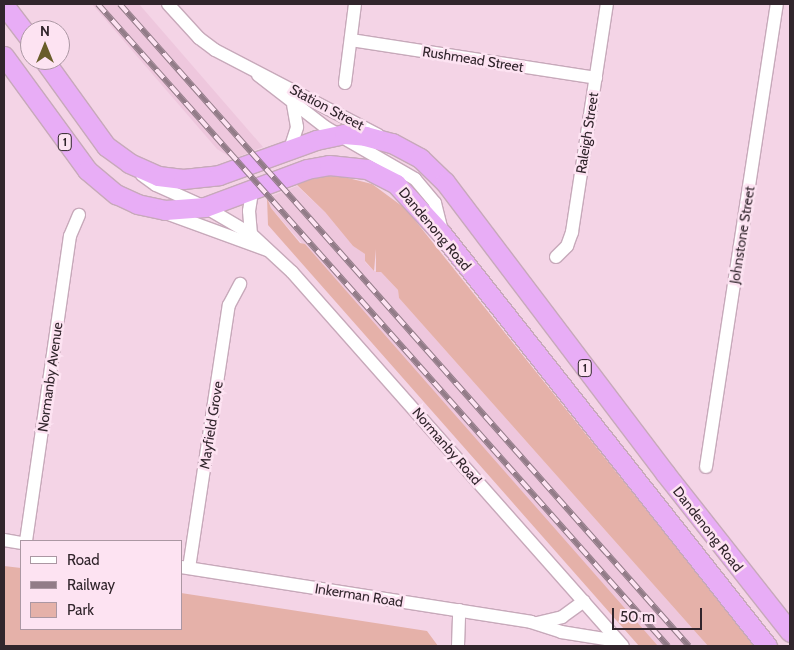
<!DOCTYPE html>
<html>
<head>
<meta charset="utf-8">
<style>
  body { margin:0 }
  #map { position:relative; width:794px; height:650px; overflow:hidden; background:#f4d4e6; font-family:Cabin,sans-serif }
  div>[style] { position:absolute }
  .built>* { inset:0; background:#eec7dd }
  .green>* { inset:0; background:#e5b1a9 }
  .roads { filter:drop-shadow(1px 0 #c7a9ba) drop-shadow(-1px 0 #c7a9ba) drop-shadow(0 1px #c7a9ba) drop-shadow(0 -1px #c7a9ba) }
  .minor>* { height:12px; margin:-6px; padding:0 6px; transform-origin:6px; border-radius:6px; background:#fff }
  .highway>* { height:19px; margin:-9.5px; padding:0 9.5px; transform-origin:9.5px; border-radius:9.5px; background:#e8adf6 }
  .rail>* { height:5.5px; margin-top:-2.75px; transform-origin:0; background:repeating-linear-gradient(90deg,#fde3f2 0 11px,#927c88 0 22px); box-sizing:border-box; border-block:1px solid #927c88 }
  span { translate:-50% -50%; white-space:nowrap; text-align:center; line-height:1.15; -webkit-text-stroke:5px #fde3f2; paint-order:stroke }
  .shield-label span { padding:1px 4px; background:#fde3f2; border:1px solid; border-radius:4px; -webkit-text-stroke-width:0 }
  .shield-label { font-size:12px; color:#31252c; font-weight:700 }
  .street-label { font-size:14px; color:#31252c }
  .frame { position:absolute; inset:0; border:5px solid #31252c; pointer-events:none }
  .legend { position:absolute; left:20px; top:540px; width:162px; height:90px; box-sizing:border-box; background:#fde3f2; border:1px solid #ab97a3; margin:0; padding:6px 9px; list-style:none; font-size:15px; color:#31252c }
  .legend li { display:flex; align-items:center; gap:10px; height:25px }
  .legend b { width:25px; border:1px solid #ab97a3 }
  .north { position:absolute; left:20px; top:20px; width:50px; height:50px; box-sizing:border-box; background:#fde3f2; border:1px solid #ab97a3; border-radius:50%; rotate:0deg; font-size:14px; font-weight:700; line-height:20px; text-align:center; color:#31252c }
  .north::after { content:''; display:block; margin:auto; width:18px; height:22px; background:#695d2a; clip-path:polygon(50% 0,100% 100%,50% 72%,0 100%) }
  .scale { position:absolute; left:612px; top:608px; width:90px; height:22px; box-sizing:border-box; border:2px solid #31252c; border-top:0; padding-left:6px; font-size:15px; line-height:18px; white-space:nowrap; color:#31252c; -webkit-text-stroke:4px #fde3f2; paint-order:stroke }
</style>
</head>
<body>
<div id="map">
  <div class="built">
    <i style="clip-path:polygon(92px 4px,139px 4px,263px 147px,233px 159px,217px 149px)"></i>
    <i style="clip-path:polygon(297px 186px,325px 212px,353px 246px,365px 254px,365px 262px,374px 271px,381px 272px,398px 290px,399px 298px,708px 646px,658px 646px,540px 515px,271px 208px,267px 198px)"></i>
  </div>
  <div class="green">
    <i style="clip-path:polygon(327px 176px,344px 177px,372px 184px,406px 209px,755px 646px,708px 646px,399px 298px,398px 290px,381px 272px,376px 272px,376px 249px,374px 271px,365px 261px,365px 254px,353px 246px,325px 212px,295px 183px)"></i>
    <i style="clip-path:polygon(267px 198px,271px 208px,300px 243px,305px 244px,658px 646px,639px 646px,268px 225px)"></i>
    <i style="clip-path:polygon(4px 566px,21px 568px,21px 629px,181px 629px,181px 593px,427px 631px,438px 646px,4px 646px)"></i>
  </div>
  <div class="roads">
    <div class="minor">
      <i style="left:168px;top:4px;width:46px;rotate:47.6deg"></i>
      <i style="left:199px;top:38px;width:20px;rotate:37deg"></i>
      <i style="left:215px;top:50px;width:184px;rotate:27.5deg"></i>
      <i style="left:351px;top:40px;width:248px;rotate:8.8deg"></i>
      <i style="left:258px;top:75px;width:85px;rotate:37.8deg"></i>
      <i style="left:325px;top:127px;width:104px;rotate:30deg"></i>
      <i style="left:415px;top:179px;width:31px;rotate:50deg"></i>
      <i style="left:435px;top:203px;width:30px;rotate:76deg"></i>
      <i style="left:345px;top:83px;width:80px;rotate:-82.8deg"></i>
      <i style="left:290px;top:149px;width:23px;rotate:-72deg"></i>
      <i style="left:297px;top:127px;width:22px;rotate:-100deg"></i>
      <i style="left:142px;top:175px;width:17px;rotate:36deg"></i>
      <i style="left:156px;top:185px;width:54px;rotate:24.2deg"></i>
      <i style="left:205px;top:207px;width:53px;rotate:30.4deg"></i>
      <i style="left:251px;top:234px;width:56px;rotate:42.8deg"></i>
      <i style="left:292px;top:272px;width:499px;rotate:48.5deg"></i>
      <i style="left:166px;top:213px;width:108px;rotate:20.1deg"></i>
      <i style="left:251px;top:234px;width:23px;rotate:-95deg"></i>
      <i style="left:249px;top:211px;width:20px;rotate:-81deg"></i>
      <i style="left:556px;top:257px;width:16px;rotate:-45deg"></i>
      <i style="left:567px;top:246px;width:15px;rotate:-70deg"></i>
      <i style="left:572px;top:232px;width:231px;rotate:-81.3deg"></i>
      <i style="left:706px;top:467px;width:468px;rotate:-81.3deg"></i>
      <i style="left:4px;top:540px;width:17px;rotate:10deg"></i>
      <i style="left:26px;top:541px;width:308px;rotate:-81.8deg"></i>
      <i style="left:70px;top:236px;width:23px;rotate:-67deg"></i>
      <i style="left:181px;top:567px;width:354px;rotate:8.9deg"></i>
      <i style="left:531px;top:622px;width:32px;rotate:18deg"></i>
      <i style="left:561px;top:632px;width:58px;rotate:9deg"></i>
      <i style="left:189px;top:568px;width:266px;rotate:-81.4deg"></i>
      <i style="left:229px;top:305px;width:24px;rotate:-62deg"></i>
      <i style="left:537px;top:623px;width:26px;rotate:-13deg"></i>
      <i style="left:562px;top:617px;width:27px;rotate:-36deg"></i>
      <i style="left:458px;top:646px;width:36px;rotate:-88deg"></i>
    </div>
    <div class="highway">
      <i style="left:4px;top:5px;width:43px;rotate:52.6deg"></i>
      <i style="left:4px;top:56px;width:141px;rotate:53.9deg"></i>
      <i style="left:87px;top:170px;width:38px;rotate:40deg"></i>
      <i style="left:116px;top:194px;width:23px;rotate:25deg"></i>
      <i style="left:137px;top:204px;width:29px;rotate:12deg"></i>
      <i style="left:165px;top:210px;width:40px;rotate:-4.3deg"></i>
      <i style="left:205px;top:207px;width:109px;rotate:-20.4deg"></i>
      <i style="left:307px;top:169px;width:22px;rotate:-10deg"></i>
      <i style="left:329px;top:165px;width:38px;rotate:6deg"></i>
      <i style="left:367px;top:169px;width:33px;rotate:27deg"></i>
      <i style="left:396px;top:184px;width:68px;rotate:47.4deg"></i>
      <i style="left:442px;top:234px;width:525px;rotate:51.73deg"></i>
      <i style="left:44px;top:60px;width:106px;rotate:54.2deg"></i>
      <i style="left:106px;top:146px;width:29px;rotate:36deg"></i>
      <i style="left:129px;top:163px;width:32px;rotate:24deg"></i>
      <i style="left:158px;top:176px;width:25px;rotate:7deg"></i>
      <i style="left:183px;top:179px;width:36px;rotate:-6deg"></i>
      <i style="left:219px;top:175px;width:103px;rotate:-19.8deg"></i>
      <i style="left:316px;top:140px;width:29px;rotate:-12deg"></i>
      <i style="left:344px;top:134px;width:21px;rotate:5deg"></i>
      <i style="left:365px;top:136px;width:28px;rotate:15deg"></i>
      <i style="left:392px;top:143px;width:32px;rotate:28deg"></i>
      <i style="left:420px;top:158px;width:35px;rotate:44deg"></i>
      <i style="left:445px;top:182px;width:365px;rotate:52.9deg"></i>
      <i style="left:665px;top:473px;width:202px;rotate:51.8deg"></i>
    </div>
  </div>
  <div class="rail">
    <i style="left:98px;top:4px;width:859px;rotate:48.4deg"></i>
    <i style="left:120px;top:4px;width:858px;rotate:48.45deg"></i>
  </div>
  <div class="shield-label">
    <span style="left:65px;top:142px">1</span>
    <span style="left:585px;top:368px">1</span>
  </div>
  <div class="street-label">
    <span style="left:473px;top:59px;rotate:9deg">Rushmead Street</span>
    <span style="left:327px;top:107px;rotate:28deg">Station Street</span>
    <span style="left:587px;top:133px;rotate:-81deg">Raleigh Street</span>
    <span style="left:435px;top:229px;rotate:50deg">Dandenong Road</span>
    <span style="left:742px;top:235px;rotate:-81deg">Johnstone Street</span>
    <span style="left:50px;top:377px;rotate:-82deg">Normanby Avenue</span>
    <span style="left:211px;top:425px;rotate:-81deg">Mayfield Grove</span>
    <span style="left:447px;top:446px;rotate:49deg">Normanby Road</span>
    <span style="left:708px;top:529px;rotate:52deg">Dandenong Road</span>
    <span style="left:359px;top:595px;rotate:9deg">Inkerman Road</span>
  </div>
  <div class="frame"></div>
  <ul class="legend">
  <li><b style="height:6px;background:#fff"></b>Road</li>
  <li><b style="height:6px;background:#927c88"></b>Railway</li>
  <li><b style="height:14px;background:#e5b1a9"></b>Park</li>
  </ul>
  <div class="north">N</div>
  <div class="scale">50 m</div>
</div>
</body>
</html>
